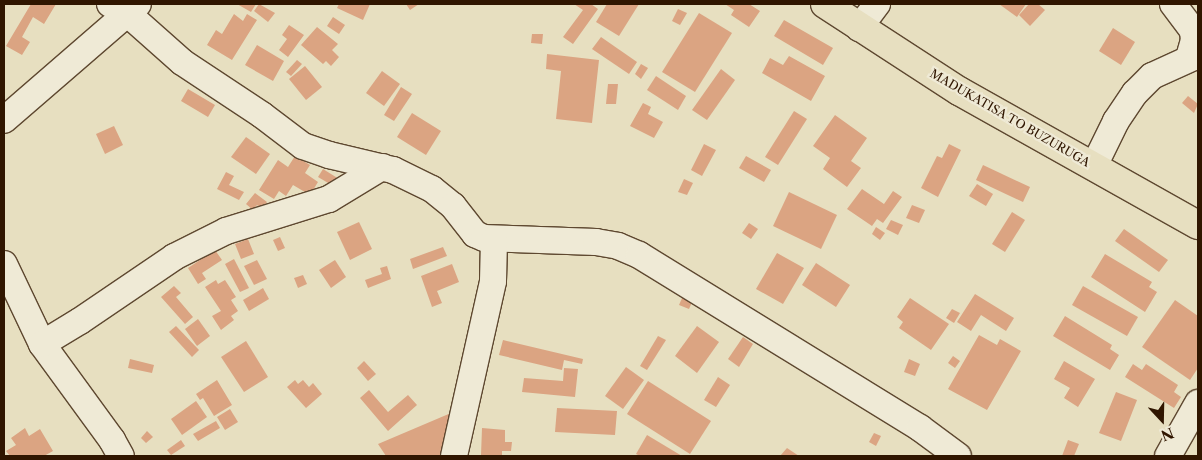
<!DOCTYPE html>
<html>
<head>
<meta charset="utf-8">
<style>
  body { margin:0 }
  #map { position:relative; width:1202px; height:460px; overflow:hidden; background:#e7dfc0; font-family:"Libre Caslon Text",serif }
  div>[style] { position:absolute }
  .building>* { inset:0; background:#dba482 }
  .roads { filter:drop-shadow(1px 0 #5e4830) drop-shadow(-1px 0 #5e4830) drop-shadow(0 1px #5e4830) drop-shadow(0 -1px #5e4830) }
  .minor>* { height:26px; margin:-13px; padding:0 13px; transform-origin:13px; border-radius:13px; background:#efead6 }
  .major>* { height:28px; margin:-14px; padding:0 14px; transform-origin:14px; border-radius:14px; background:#e7dfc0 }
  span { translate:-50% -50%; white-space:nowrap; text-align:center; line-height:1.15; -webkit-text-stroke:4.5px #efead6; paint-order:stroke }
  .street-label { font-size:12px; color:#301600 }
  .frame { position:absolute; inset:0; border:5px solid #301600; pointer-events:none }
  .north { position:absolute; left:1137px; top:395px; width:50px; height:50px; -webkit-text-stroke:4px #efead6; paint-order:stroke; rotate:159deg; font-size:14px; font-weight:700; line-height:20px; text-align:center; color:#301600 }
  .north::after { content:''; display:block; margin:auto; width:18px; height:22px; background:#301600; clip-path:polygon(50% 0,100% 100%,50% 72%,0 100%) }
</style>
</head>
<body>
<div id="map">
  <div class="building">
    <i style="clip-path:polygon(31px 4px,56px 4px,44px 24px,33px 17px,22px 37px,30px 42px,22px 55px,6px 46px)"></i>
    <i style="clip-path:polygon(237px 4px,256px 4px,251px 12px)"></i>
    <i style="clip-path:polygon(259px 4px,275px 13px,268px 22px,254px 11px)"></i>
    <i style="clip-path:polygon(339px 4px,370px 4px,363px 20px,337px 8px)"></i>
    <i style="clip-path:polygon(406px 4px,419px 4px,410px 10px)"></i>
    <i style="clip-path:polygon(574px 4px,591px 4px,598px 9px,573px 44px,563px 37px,583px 10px)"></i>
    <i style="clip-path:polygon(607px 4px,639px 4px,619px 36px,596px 22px)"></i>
    <i style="clip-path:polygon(725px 4px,749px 4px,760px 11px,749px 27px,731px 15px,734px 10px)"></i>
    <i style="clip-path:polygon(999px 4px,1026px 4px,1017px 17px)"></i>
    <i style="clip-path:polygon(1029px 4px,1038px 4px,1045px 10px,1030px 26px,1019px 15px)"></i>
    <i style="clip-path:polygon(678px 9px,687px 13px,680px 25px,672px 21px)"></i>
    <i style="clip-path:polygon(699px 13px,732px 33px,695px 92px,662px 72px)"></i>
    <i style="clip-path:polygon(234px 14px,243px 21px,247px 14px,257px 20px,232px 60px,207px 45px,216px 30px,222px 34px)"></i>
    <i style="clip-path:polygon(333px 17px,345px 25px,339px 34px,327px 26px)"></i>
    <i style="clip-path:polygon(784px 20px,833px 48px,823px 65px,774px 36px)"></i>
    <i style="clip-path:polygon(289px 25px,304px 35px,288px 57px,279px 50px,287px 39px,282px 35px)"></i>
    <i style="clip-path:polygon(317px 27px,338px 44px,332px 50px,339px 57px,331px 66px,326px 61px,323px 64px,301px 45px)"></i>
    <i style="clip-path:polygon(1113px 28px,1135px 42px,1121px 65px,1099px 51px)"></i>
    <i style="clip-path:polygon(532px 34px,543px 34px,542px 44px,531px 43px)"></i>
    <i style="clip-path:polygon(601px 37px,637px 62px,629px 74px,592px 49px)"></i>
    <i style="clip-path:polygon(257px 45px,284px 61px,273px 81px,245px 65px)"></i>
    <i style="clip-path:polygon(547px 54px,599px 60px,592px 123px,556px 119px,561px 71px,546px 69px)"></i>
    <i style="clip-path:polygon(789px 56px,825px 76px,811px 101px,762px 73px,770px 58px,783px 65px)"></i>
    <i style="clip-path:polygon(297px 60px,302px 64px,291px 76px,286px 72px)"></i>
    <i style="clip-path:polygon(641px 64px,648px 68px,641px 79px,635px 74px)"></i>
    <i style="clip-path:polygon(305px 66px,322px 87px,306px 100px,289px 79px)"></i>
    <i style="clip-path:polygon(721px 69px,735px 80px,707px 120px,692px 110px)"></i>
    <i style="clip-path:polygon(382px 71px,400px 84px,384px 106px,366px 93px)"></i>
    <i style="clip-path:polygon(656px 76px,686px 96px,678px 110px,647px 90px)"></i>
    <i style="clip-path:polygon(608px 84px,618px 84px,616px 104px,606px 104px)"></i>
    <i style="clip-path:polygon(401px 87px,412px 94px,394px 121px,384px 115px)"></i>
    <i style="clip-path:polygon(188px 89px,215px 105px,208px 117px,181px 101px)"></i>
    <i style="clip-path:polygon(1188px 96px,1198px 104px,1194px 113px,1182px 103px)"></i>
    <i style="clip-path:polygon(643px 103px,651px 107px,648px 114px,663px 122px,654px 138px,630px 126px)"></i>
    <i style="clip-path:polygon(794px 111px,807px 119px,778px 165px,765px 157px)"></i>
    <i style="clip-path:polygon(412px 113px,441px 131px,426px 155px,397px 137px)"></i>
    <i style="clip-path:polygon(835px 115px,867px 138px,851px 161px,861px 168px,847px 187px,823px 169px,830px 158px,813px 146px)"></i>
    <i style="clip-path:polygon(114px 126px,123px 145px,105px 154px,96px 134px)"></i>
    <i style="clip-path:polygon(246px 137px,270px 154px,256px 174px,231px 157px)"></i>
    <i style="clip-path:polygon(704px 144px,716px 150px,702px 176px,691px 170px)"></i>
    <i style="clip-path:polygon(949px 144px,961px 150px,938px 197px,921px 188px,937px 156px,942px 158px)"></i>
    <i style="clip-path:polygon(295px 156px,310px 165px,305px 173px,318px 182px,310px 195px,293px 185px,286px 196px,279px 191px,274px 199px,259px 190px,278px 160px,288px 167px)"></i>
    <i style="clip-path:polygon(746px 156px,771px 170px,764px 182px,739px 168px)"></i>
    <i style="clip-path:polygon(983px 165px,1030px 187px,1023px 202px,976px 180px)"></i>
    <i style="clip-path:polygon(323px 169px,339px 179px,335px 187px,318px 177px)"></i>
    <i style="clip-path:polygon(226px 172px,234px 176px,229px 185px,244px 192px,239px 200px,217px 189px)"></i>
    <i style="clip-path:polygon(684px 179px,693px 183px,687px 195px,678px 192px)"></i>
    <i style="clip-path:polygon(977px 184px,993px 194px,986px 206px,969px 196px)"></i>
    <i style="clip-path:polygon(862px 189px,884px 204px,893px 191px,902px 197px,883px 223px,877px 219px,872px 226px,847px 209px)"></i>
    <i style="clip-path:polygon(789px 192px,837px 215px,821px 249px,773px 226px)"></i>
    <i style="clip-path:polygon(255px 193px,267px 202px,262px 209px,257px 205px,253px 210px,246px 204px)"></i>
    <i style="clip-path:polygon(912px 205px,925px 210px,919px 223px,906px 218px)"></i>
    <i style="clip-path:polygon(1012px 212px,1025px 220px,1005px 252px,992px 244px)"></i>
    <i style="clip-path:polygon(891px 220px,903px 225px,898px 235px,886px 229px)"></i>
    <i style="clip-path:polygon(359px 222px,372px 249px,350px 260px,337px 232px)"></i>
    <i style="clip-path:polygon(749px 223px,758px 229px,751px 239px,742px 233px)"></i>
    <i style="clip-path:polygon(876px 227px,885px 233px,880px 240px,872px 234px)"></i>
    <i style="clip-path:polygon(1124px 229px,1168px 260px,1159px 272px,1115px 241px)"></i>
    <i style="clip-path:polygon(280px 237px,285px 248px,278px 251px,273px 240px)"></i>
    <i style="clip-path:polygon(248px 239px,254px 254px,241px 259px,235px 244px)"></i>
    <i style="clip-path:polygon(443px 247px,447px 256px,413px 269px,410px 259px)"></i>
    <i style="clip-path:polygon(215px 250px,222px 260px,202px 273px,206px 279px,198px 284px,188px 268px)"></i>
    <i style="clip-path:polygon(777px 253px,804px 268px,783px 304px,756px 289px)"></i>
    <i style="clip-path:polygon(1105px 254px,1152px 282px,1149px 287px,1157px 292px,1145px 312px,1091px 277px)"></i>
    <i style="clip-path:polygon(234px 259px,249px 288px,240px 292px,225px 264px)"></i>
    <i style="clip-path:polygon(257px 260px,267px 279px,254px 285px,244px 266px)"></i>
    <i style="clip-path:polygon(335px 260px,346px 277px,331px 288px,319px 270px)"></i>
    <i style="clip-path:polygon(816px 263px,850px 285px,836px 307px,802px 285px)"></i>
    <i style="clip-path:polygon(452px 264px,459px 282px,437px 291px,442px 303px,432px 307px,421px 276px)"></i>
    <i style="clip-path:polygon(387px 266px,391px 279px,368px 288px,365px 280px,382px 274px,380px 268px)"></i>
    <i style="clip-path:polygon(303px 275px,307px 284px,298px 288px,294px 278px)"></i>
    <i style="clip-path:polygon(216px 280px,218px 284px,225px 280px,236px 297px,231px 300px,238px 311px,231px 316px,234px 320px,221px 330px,212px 316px,221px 311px,205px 287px)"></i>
    <i style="clip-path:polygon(174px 286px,181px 293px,176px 297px,193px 317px,185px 324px,161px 297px)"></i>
    <i style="clip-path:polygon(1083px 286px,1138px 317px,1127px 336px,1072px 305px)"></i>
    <i style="clip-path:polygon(263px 288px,269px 299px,249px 311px,243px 300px)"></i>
    <i style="clip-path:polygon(975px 294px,1014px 318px,1006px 331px,981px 315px,971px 331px,957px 322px)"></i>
    <i style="clip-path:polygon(683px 296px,693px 300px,689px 309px,679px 305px)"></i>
    <i style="clip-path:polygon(910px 298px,949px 324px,931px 350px,899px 328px,903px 322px,897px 317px)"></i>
    <i style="clip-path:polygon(1175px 300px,1198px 316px,1198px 368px,1190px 380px,1142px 347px)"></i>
    <i style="clip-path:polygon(952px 309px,960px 313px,954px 323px,946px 318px)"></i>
    <i style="clip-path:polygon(1065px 316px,1112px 345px,1110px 349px,1119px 355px,1110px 370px,1053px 336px)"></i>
    <i style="clip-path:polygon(198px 319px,210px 336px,197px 346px,185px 329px)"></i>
    <i style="clip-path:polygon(176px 326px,199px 350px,192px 357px,169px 332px)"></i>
    <i style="clip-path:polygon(697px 326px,719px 342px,697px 373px,675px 356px)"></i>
    <i style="clip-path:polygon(979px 335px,997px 345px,1000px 339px,1021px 351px,987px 410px,948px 389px)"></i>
    <i style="clip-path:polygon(658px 336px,666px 340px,647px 370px,640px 366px)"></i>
    <i style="clip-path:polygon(743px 337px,753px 344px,739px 367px,728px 359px)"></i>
    <i style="clip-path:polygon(503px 340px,583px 359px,582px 364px,564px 360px,562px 370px,499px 355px)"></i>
    <i style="clip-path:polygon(246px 341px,268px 377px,244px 392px,221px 357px)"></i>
    <i style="clip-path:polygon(953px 356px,960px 361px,955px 368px,948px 363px)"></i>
    <i style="clip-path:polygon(130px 359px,154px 365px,152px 373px,128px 368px)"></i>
    <i style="clip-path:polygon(909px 359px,920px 364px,915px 376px,904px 372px)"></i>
    <i style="clip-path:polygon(364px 361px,376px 374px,368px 381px,357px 368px)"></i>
    <i style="clip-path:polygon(1064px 361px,1095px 379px,1078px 407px,1064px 398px,1070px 388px,1054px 379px)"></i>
    <i style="clip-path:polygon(1133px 364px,1142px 370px,1146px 364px,1178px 385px,1174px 392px,1181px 397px,1174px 408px,1125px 377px)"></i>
    <i style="clip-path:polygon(626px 367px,644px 380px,623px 409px,605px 396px)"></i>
    <i style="clip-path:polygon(564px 368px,578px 369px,575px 397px,522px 392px,524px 378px,563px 381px)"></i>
    <i style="clip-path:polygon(718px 377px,730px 385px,716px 407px,704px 400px)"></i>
    <i style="clip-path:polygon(217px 380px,232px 405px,214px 416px,203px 398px,200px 400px,196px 394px)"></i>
    <i style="clip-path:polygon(295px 380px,298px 384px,303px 380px,309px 387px,313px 383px,322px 394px,306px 408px,287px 387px)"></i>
    <i style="clip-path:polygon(648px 381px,711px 421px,690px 454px,627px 414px)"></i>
    <i style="clip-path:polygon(369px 390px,388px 412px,408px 395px,417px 405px,388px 431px,360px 398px)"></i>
    <i style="clip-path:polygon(1116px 392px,1137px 400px,1121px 441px,1099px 433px)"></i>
    <i style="clip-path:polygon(196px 401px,207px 417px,182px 435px,171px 419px)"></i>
    <i style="clip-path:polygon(557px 408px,617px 411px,615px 435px,555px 432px)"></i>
    <i style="clip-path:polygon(230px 409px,238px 422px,225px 430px,217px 417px)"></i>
    <i style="clip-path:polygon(458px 410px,444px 456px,386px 456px,378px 444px)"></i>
    <i style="clip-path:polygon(216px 421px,220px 428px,198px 441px,193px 434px)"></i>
    <i style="clip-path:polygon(25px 428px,29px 436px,40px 429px,53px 451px,44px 456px,10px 456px,6px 451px,16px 445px,11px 438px)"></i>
    <i style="clip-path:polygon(482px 428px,505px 430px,505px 442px,512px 442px,511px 451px,502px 451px,502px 456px,481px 455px)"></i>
    <i style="clip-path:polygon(147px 431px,153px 437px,146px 443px,141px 438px)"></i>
    <i style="clip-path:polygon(874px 433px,881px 436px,876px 446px,869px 442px)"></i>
    <i style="clip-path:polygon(647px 435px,682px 456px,640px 456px,636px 454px)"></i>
    <i style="clip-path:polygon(181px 440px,185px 446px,171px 455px,167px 450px)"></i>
    <i style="clip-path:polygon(1068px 440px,1079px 444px,1074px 456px,1062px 456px)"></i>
    <i style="clip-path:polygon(787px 448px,799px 456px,780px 456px)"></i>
  </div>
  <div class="roads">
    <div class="minor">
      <i style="left:110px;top:4px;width:21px;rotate:29deg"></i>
      <i style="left:128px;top:14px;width:72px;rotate:41.6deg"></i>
      <i style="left:182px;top:62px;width:96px;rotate:33.5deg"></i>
      <i style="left:262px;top:115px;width:51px;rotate:37.1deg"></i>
      <i style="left:303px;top:146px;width:28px;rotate:19deg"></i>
      <i style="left:329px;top:155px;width:66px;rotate:13.2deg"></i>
      <i style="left:393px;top:170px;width:43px;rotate:26deg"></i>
      <i style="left:432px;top:189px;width:27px;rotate:39deg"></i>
      <i style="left:453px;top:206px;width:36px;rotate:52deg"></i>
      <i style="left:475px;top:234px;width:10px;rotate:24deg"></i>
      <i style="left:484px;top:238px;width:112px;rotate:2deg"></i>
      <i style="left:596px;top:242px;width:22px;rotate:10deg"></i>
      <i style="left:618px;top:246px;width:23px;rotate:23deg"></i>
      <i style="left:639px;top:255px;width:330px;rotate:31.6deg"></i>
      <i style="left:920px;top:428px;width:47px;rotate:36.4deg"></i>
      <i style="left:1173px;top:4px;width:34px;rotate:53deg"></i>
      <i style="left:1193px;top:31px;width:9px;rotate:84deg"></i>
      <i style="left:1194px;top:40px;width:19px;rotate:106deg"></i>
      <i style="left:859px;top:28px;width:30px;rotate:-53deg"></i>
      <i style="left:4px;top:120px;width:177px;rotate:-40.9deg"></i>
      <i style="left:1094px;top:166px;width:50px;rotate:-63.9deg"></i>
      <i style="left:1116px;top:121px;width:34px;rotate:-56deg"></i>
      <i style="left:1135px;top:93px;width:24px;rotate:-45deg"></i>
      <i style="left:1152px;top:76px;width:51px;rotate:-24.5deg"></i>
      <i style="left:4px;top:264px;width:89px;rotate:64.6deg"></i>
      <i style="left:42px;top:344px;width:119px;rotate:53.9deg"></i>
      <i style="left:112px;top:440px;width:18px;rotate:61deg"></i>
      <i style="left:42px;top:344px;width:44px;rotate:-31.2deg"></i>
      <i style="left:80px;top:321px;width:114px;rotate:-34.2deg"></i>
      <i style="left:174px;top:257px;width:58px;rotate:-26.6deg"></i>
      <i style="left:226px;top:231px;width:108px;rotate:-17.3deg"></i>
      <i style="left:329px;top:199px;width:62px;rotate:-31.1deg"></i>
      <i style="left:454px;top:456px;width:179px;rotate:-77.4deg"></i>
      <i style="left:493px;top:281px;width:41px;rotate:-88.6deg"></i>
      <i style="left:1168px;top:456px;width:61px;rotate:-60.5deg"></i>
    </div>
    <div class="major">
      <i style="left:825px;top:4px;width:160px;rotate:33deg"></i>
      <i style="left:959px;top:91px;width:274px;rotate:29.3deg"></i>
    </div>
  </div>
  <div class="street-label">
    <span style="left:1010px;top:118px;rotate:30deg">MADUKATISA TO BUZURUGA</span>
  </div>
  <div class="frame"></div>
  <div class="north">N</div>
</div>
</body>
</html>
